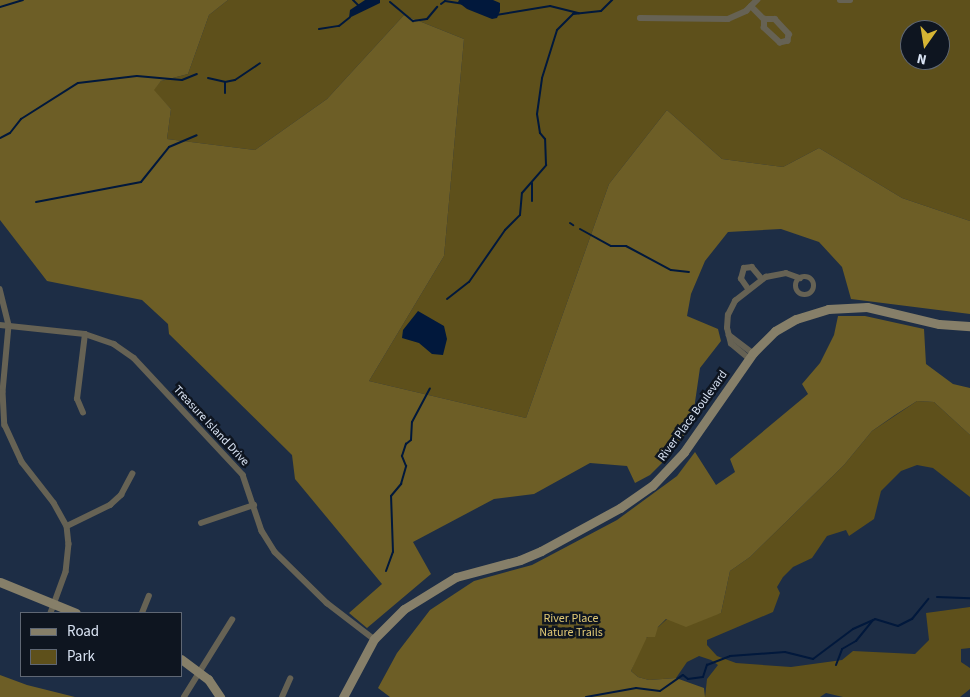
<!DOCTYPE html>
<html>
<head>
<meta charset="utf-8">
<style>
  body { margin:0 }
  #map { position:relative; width:970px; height:697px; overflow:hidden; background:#1d2d45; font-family:"Source Sans 3",sans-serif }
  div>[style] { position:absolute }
  .green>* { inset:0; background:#5e501b }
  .forest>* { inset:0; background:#6d5e26 }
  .water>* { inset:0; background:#01183c }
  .stream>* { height:2px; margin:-1px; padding:0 1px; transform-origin:1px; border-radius:1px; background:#01183c }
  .street>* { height:5.5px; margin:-2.75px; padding:0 2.75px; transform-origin:2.75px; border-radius:2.75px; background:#666254 }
  .street>.ring { margin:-2.75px; padding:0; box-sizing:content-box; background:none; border:5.5px solid #666254; border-radius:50% }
  .secondary>* { height:9px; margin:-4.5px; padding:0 4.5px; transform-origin:4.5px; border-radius:4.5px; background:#867f69 }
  span { translate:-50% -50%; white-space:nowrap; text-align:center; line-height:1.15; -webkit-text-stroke:5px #0e1520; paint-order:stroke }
  .street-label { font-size:12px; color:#d9e3f3 }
  .park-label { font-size:12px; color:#e2ca76 }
  .legend { position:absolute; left:20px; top:612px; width:162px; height:65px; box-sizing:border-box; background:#0e1520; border:1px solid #5f6774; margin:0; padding:6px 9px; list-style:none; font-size:15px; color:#d9e3f3 }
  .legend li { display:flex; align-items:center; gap:10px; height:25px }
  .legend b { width:25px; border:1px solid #5f6774 }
  .north { position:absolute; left:900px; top:20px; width:50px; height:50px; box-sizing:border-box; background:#0e1520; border:1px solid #5f6774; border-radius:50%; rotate:193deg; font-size:14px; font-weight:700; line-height:20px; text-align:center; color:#d9e3f3 }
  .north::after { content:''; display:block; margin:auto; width:18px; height:22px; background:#d6b534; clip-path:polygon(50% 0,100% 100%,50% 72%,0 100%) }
</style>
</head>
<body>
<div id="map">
  <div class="green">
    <i style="clip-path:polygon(evenodd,228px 0,970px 0,970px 221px,902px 198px,819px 148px,783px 167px,722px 159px,667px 110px,609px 184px,526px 418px,369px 381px,444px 256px,464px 39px,404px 15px,327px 99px,255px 150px,167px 139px,171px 109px,153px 90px,161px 81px,188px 74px,209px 15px,228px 0,910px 30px,940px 30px,940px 60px,910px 60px,910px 30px)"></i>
    <i style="clip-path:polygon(917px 401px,934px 402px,970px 435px,970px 497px,933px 468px,917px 465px,901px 471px,881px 491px,874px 519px,849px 536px,846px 530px,827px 536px,812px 558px,793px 567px,783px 577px,777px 587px,780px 593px,773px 612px,707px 640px,707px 645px,717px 656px,736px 663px,791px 667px,842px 660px,853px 651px,915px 654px,929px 640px,926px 613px,970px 607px,970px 648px,961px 649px,961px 662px,970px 668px,970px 689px,960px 697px,843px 697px,826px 693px,820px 697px,705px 697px,707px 679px,718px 665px,711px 660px,699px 656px,687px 662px,676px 678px,649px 680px,638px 677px,631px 671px,643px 641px,667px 619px,721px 613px,730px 571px,750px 557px,844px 465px,872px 431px)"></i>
  </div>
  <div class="forest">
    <i style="clip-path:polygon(0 0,228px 0,209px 15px,188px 74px,161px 81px,154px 90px,171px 109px,167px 139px,255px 150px,327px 99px,404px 15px,464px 39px,444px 256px,369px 381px,526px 418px,609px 184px,667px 110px,722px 159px,783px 167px,819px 148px,902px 198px,970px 221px,970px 314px,851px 299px,842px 267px,819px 242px,781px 229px,728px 232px,705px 261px,691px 294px,687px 316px,718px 329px,721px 341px,700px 368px,694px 409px,684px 435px,667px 458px,650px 475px,635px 483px,627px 466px,590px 463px,534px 494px,494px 499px,413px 542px,431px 574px,367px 628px,349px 613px,382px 584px,295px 479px,292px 455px,169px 334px,168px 324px,142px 300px,47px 281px,0 220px)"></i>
    <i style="clip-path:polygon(838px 316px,865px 316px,924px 329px,926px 364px,953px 384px,970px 388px,970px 435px,934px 402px,917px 401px,895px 415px,872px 431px,844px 465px,750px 557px,730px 571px,721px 613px,686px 627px,666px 619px,658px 627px,655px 637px,647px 637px,631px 671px,638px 677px,649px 680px,676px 678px,704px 688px,705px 697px,390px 697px,378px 688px,397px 653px,430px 610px,474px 581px,532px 565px,617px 520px,677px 476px,695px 452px,716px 485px,735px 472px,730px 459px,808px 394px,802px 384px,820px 363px,834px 335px)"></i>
    <i style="clip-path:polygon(0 675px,27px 685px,75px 697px,0 697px)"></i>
  </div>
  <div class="water">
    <i style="clip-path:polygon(365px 0,380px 0,380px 3px,349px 18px,350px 10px)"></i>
    <i style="clip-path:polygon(459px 0,493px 0,500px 3px,500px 11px,497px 18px,492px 19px,467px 9px,458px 2px)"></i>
    <i style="clip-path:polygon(418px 311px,444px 326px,447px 339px,443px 355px,432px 354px,419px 343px,402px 338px,403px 330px)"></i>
  </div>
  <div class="stream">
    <i style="left:353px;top:0;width:8px;rotate:45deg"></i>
    <i style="left:390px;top:2px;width:30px;rotate:40deg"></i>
    <i style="left:413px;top:21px;width:14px;rotate:-8deg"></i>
    <i style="left:427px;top:19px;width:16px;rotate:-50deg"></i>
    <i style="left:441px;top:4px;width:5px;rotate:-37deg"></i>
    <i style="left:445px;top:1px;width:18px;rotate:9deg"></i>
    <i style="left:0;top:7px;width:24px;rotate:-17deg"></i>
    <i style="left:496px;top:15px;width:55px;rotate:-9.5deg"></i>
    <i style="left:550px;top:6px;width:30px;rotate:14deg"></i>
    <i style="left:319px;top:29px;width:20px;rotate:-9deg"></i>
    <i style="left:339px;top:26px;width:14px;rotate:-39deg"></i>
    <i style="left:208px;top:78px;width:17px;rotate:13deg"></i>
    <i style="left:225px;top:82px;width:10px;rotate:-11deg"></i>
    <i style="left:235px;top:80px;width:30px;rotate:-34deg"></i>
    <i style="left:225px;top:93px;width:11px;rotate:-90deg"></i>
    <i style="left:0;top:138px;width:11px;rotate:-27deg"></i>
    <i style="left:10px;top:133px;width:18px;rotate:-52deg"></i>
    <i style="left:21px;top:119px;width:67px;rotate:-32.3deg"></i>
    <i style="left:78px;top:83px;width:59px;rotate:-6.8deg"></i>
    <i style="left:137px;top:76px;width:45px;rotate:5.1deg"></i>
    <i style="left:182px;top:80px;width:16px;rotate:-22deg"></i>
    <i style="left:532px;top:201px;width:18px;rotate:-90deg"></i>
    <i style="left:36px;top:202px;width:107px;rotate:-10.8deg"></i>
    <i style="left:141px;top:182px;width:45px;rotate:-51.3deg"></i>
    <i style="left:169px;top:147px;width:30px;rotate:-23deg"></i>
    <i style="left:570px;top:223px;width:4px;rotate:34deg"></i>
    <i style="left:580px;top:229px;width:35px;rotate:29deg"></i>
    <i style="left:611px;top:246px;width:15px"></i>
    <i style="left:626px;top:246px;width:51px;rotate:28.1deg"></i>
    <i style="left:671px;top:270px;width:18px;rotate:6deg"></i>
    <i style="left:447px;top:299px;width:28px;rotate:-38deg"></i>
    <i style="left:469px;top:282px;width:63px;rotate:-55.3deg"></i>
    <i style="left:505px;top:230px;width:21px;rotate:-45deg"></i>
    <i style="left:520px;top:215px;width:22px;rotate:-85deg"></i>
    <i style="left:522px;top:193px;width:37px;rotate:-49deg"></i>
    <i style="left:546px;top:165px;width:26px;rotate:-92deg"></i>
    <i style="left:545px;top:139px;width:8px;rotate:-130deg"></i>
    <i style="left:540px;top:133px;width:19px;rotate:-99deg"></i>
    <i style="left:537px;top:114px;width:36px;rotate:-82deg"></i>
    <i style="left:542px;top:78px;width:50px;rotate:-72.6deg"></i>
    <i style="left:557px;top:30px;width:23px;rotate:-45deg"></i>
    <i style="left:573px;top:14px;width:28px;rotate:-6deg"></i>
    <i style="left:601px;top:11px;width:16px;rotate:-45deg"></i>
    <i style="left:386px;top:571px;width:20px;rotate:-70deg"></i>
    <i style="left:393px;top:552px;width:56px;rotate:-92deg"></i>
    <i style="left:391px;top:496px;width:16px;rotate:-50deg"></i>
    <i style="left:401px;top:484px;width:19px;rotate:-74deg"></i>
    <i style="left:406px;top:466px;width:11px;rotate:-112deg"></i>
    <i style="left:402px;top:456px;width:13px;rotate:-72deg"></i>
    <i style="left:406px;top:444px;width:6px;rotate:-39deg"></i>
    <i style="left:411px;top:440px;width:18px;rotate:-87deg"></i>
    <i style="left:412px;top:422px;width:38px;rotate:-62deg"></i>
    <i style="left:937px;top:597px;width:33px;rotate:2deg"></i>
    <i style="left:836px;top:665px;width:17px;rotate:-69deg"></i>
    <i style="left:842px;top:649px;width:16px;rotate:-30deg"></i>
    <i style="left:856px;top:641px;width:27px;rotate:-51deg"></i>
    <i style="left:586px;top:697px;width:51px;rotate:-10.2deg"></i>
    <i style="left:636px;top:688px;width:24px;rotate:7deg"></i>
    <i style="left:660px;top:691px;width:28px;rotate:-35deg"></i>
    <i style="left:683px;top:675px;width:6px;rotate:39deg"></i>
    <i style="left:688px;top:679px;width:15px;rotate:-8deg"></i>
    <i style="left:703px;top:677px;width:13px;rotate:-72deg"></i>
    <i style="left:707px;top:665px;width:25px;rotate:-21deg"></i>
    <i style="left:730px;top:656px;width:55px;rotate:-4.2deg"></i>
    <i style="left:785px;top:652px;width:29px;rotate:14deg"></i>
    <i style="left:813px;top:659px;width:50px;rotate:-36.9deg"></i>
    <i style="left:853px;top:629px;width:24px;rotate:-24deg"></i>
    <i style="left:875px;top:619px;width:24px;rotate:17deg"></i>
    <i style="left:898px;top:626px;width:16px;rotate:-27deg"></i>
    <i style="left:912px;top:619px;width:26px;rotate:-51deg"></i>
  </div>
  <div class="street">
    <i style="left:840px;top:0;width:10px"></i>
    <i style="left:751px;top:6px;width:18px;rotate:45deg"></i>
    <i style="left:764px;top:19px;width:11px"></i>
    <i style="left:775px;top:19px;width:21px;rotate:47deg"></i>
    <i style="left:789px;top:34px;width:7px;rotate:98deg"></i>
    <i style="left:788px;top:41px;width:8px;rotate:166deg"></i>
    <i style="left:780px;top:43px;width:22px;rotate:-137deg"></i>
    <i style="left:764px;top:28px;width:9px;rotate:-90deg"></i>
    <i style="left:640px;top:18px;width:88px;rotate:0.7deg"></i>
    <i style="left:728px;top:19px;width:20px;rotate:-24deg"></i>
    <i style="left:746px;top:11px;width:16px;rotate:-45deg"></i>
    <i class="ring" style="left:796px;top:277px;width:12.5px;height:12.5px"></i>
    <i style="left:0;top:289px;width:38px;rotate:76deg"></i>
    <i style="left:9px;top:326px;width:66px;rotate:95.2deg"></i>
    <i style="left:3px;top:392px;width:33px;rotate:87deg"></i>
    <i style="left:5px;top:425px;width:41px;rotate:65.3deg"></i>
    <i style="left:22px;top:462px;width:52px;rotate:52deg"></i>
    <i style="left:54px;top:503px;width:26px;rotate:61deg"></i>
    <i style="left:67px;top:526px;width:18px;rotate:84deg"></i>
    <i style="left:69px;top:544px;width:28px;rotate:96deg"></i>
    <i style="left:66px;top:572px;width:44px;rotate:110.1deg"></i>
    <i style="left:748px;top:289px;width:12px;rotate:-125deg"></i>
    <i style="left:741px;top:279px;width:11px;rotate:-75deg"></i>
    <i style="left:744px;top:268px;width:8px;rotate:-7deg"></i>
    <i style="left:752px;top:267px;width:16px;rotate:50deg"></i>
    <i style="left:0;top:325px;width:85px;rotate:6deg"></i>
    <i style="left:85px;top:334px;width:31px;rotate:19deg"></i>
    <i style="left:114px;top:344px;width:24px;rotate:35deg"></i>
    <i style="left:134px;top:358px;width:160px;rotate:47deg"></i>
    <i style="left:243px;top:475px;width:59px;rotate:71.3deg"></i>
    <i style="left:262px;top:531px;width:25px;rotate:58deg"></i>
    <i style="left:275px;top:552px;width:73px;rotate:44.4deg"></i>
    <i style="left:327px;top:603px;width:59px;rotate:37.5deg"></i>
    <i style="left:729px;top:335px;width:30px;rotate:37deg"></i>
    <i style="left:749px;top:359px;width:23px;rotate:-140deg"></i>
    <i style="left:731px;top:344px;width:16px;rotate:-104deg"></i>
    <i style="left:727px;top:328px;width:13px;rotate:-86deg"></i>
    <i style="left:728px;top:315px;width:16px;rotate:-63deg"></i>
    <i style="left:735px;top:301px;width:39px;rotate:-38deg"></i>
    <i style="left:766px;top:277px;width:20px;rotate:-11deg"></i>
    <i style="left:786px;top:273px;width:15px;rotate:20deg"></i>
    <i style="left:83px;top:413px;width:15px;rotate:-113deg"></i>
    <i style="left:77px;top:399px;width:65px;rotate:-83deg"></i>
    <i style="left:201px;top:523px;width:56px;rotate:-18.8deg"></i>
    <i style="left:67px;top:526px;width:48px;rotate:-26deg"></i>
    <i style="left:110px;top:505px;width:15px;rotate:-42deg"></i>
    <i style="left:121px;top:495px;width:24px;rotate:-62deg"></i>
    <i style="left:142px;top:613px;width:18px;rotate:-68deg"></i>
    <i style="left:184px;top:697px;width:91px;rotate:-58.1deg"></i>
    <i style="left:282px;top:697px;width:20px;rotate:-66deg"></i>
  </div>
  <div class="secondary">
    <i style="left:0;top:582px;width:82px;rotate:22.2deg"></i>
    <i style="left:181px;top:659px;width:34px;rotate:37deg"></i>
    <i style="left:208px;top:679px;width:22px;rotate:56deg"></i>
    <i style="left:343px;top:697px;width:66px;rotate:-61.9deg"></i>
    <i style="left:374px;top:639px;width:42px;rotate:-45deg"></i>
    <i style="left:404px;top:609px;width:61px;rotate:-31.6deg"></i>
    <i style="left:456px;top:577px;width:66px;rotate:-14.9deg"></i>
    <i style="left:520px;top:560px;width:23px;rotate:-23deg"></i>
    <i style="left:541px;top:551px;width:90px;rotate:-28.6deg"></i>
    <i style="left:620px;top:508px;width:39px;rotate:-35deg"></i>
    <i style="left:652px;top:486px;width:47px;rotate:-46.7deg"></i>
    <i style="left:684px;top:452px;width:121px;rotate:-55.1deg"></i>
    <i style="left:753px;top:353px;width:31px;rotate:-45deg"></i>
    <i style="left:775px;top:331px;width:24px;rotate:-30deg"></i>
    <i style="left:796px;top:319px;width:34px;rotate:-17deg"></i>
    <i style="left:828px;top:309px;width:39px;rotate:-3deg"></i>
    <i style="left:867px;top:307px;width:74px;rotate:13.3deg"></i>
    <i style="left:939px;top:324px;width:31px;rotate:4deg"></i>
  </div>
  <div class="street-label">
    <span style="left:693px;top:416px;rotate:-54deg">River Place Boulevard</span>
    <span style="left:211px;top:426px;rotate:47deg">Treasure Island Drive</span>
  </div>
  <div class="park-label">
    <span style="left:571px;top:626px">River Place<br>Nature Trails</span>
  </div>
  <ul class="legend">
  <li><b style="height:6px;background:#867f69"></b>Road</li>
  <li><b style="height:14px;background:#5e501b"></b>Park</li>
  </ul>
  <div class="north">N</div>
</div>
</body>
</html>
